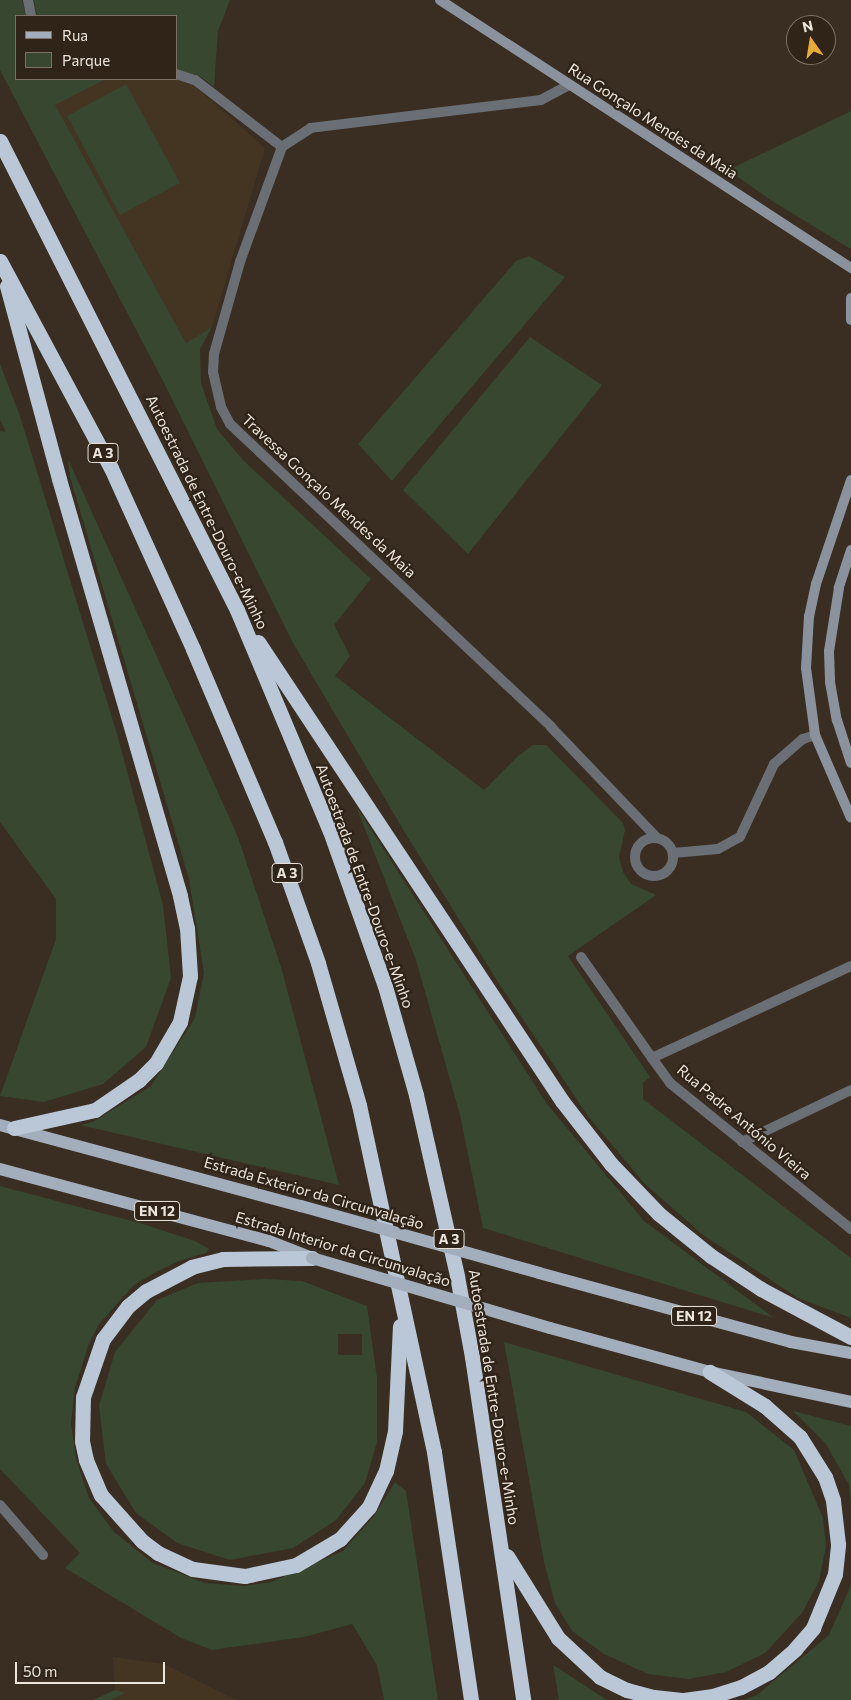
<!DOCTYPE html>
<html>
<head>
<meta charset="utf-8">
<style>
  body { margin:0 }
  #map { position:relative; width:851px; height:1700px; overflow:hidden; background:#392e21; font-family:Commissioner,sans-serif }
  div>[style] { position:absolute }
  .built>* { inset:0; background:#443522 }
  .green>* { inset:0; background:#374730 }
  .street>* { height:10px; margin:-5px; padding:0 5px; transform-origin:5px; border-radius:5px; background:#6a6f76 }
  .street>.ring { margin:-5px; padding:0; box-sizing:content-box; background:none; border:10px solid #6a6f76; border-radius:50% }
  .secondary>* { height:10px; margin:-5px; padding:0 5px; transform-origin:5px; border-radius:5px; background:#8a939d }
  .primary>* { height:12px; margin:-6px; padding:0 6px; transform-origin:6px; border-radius:6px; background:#a2aebc }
  .highway>* { height:15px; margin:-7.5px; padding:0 7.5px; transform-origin:7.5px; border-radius:7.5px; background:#b9c7d7 }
  .primary-bridge>* { height:12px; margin:-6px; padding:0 6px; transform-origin:6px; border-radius:6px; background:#a2aebc }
  span { translate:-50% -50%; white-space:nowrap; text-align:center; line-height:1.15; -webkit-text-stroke:4.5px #2f2417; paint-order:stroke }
  .shield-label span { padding:1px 4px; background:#2f2417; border:1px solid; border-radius:4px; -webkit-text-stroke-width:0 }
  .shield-label { font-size:14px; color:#ece5dc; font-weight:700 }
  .street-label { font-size:15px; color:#ece5dc }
  .legend { position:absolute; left:15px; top:15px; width:162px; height:65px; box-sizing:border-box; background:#2f2417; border:1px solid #7b7166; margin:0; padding:6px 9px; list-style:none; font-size:15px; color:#ece5dc }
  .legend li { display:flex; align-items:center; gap:10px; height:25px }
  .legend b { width:25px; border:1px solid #7b7166 }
  .north { position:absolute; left:786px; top:15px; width:50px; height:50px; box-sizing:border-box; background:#2f2417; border:1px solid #7b7166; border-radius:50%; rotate:347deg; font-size:14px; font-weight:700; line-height:20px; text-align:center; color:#ece5dc }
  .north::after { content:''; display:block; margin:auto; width:18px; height:22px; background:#e9ab38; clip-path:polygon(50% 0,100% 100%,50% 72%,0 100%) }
  .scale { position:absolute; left:15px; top:1662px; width:150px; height:22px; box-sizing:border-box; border:2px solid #ece5dc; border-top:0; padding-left:6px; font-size:15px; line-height:18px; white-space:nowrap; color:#ece5dc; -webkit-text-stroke:4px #2f2417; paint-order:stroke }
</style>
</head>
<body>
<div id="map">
  <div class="built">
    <i style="clip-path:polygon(106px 79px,176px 79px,191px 83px,265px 148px,212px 327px,186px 343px,54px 104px)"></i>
    <i style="clip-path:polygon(113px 1657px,164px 1664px,236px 1700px,93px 1700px,115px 1690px)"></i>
  </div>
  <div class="green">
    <i style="clip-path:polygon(0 0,22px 0,26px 16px,16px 16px,16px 79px,106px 79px,55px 105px,186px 343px,212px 327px,200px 349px,201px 383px,217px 429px,243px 460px,371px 579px,334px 625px,350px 656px,335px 676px,484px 790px,518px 756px,533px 745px,546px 745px,623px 823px,625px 830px,619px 857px,623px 872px,631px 884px,656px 895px,568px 956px,650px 1077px,643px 1083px,643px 1099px,851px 1258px,851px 1318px,798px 1298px,703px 1235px,644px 1183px,588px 1116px,498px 982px,407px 836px,293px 643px,163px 381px,0 70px)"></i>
    <i style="clip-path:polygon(34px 0,230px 0,218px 31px,214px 87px,201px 77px,176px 69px,176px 16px,37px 16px)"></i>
    <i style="clip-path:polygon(126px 84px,180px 183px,120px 215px,67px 116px)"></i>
    <i style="clip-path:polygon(851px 111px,851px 248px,849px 248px,769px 199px,728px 170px)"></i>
    <i style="clip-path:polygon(529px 256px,565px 277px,392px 481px,358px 444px,516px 261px)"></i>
    <i style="clip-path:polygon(530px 337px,602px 385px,468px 554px,403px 490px)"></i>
    <i style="clip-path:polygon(0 364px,20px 416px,117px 734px,163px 905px,171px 978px,146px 1047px,103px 1084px,44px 1102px,0 1096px,56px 939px,56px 899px,0 822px,0 431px,6px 432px,0 420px)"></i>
    <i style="clip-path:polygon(68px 459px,238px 837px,281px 967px,339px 1185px,80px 1125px,93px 1122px,151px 1086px,195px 1018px,204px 973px,189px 879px,70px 477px)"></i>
    <i style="clip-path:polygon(356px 806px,547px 1104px,644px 1221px,774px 1318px,483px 1228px,460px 1115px,416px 960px)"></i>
    <i style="clip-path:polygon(0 1186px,143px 1224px,195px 1241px,209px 1249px,206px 1253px,179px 1261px,154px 1273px,134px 1285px,99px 1324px,88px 1346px,75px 1388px,71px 1423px,76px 1459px,89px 1498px,114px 1532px,153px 1563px,205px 1583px,244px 1586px,271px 1582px,343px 1551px,374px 1516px,395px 1482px,406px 1491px,438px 1700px,384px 1700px,377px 1665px,352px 1624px,304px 1637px,212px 1650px,181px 1638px,65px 1568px,80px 1553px,0 1469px)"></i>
    <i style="clip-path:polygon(evenodd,266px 1279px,302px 1281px,367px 1306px,377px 1378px,377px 1442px,365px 1483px,336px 1520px,293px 1548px,230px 1560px,177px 1543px,136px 1513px,106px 1464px,99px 1406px,115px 1352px,157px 1300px,198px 1283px,266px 1279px,338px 1334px,362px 1334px,362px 1355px,338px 1355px,338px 1334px)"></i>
    <i style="clip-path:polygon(504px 1342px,746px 1412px,794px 1450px,823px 1518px,826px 1546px,819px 1581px,802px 1613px,765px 1653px,726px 1672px,689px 1679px,648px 1674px,604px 1654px,572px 1631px,555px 1603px,544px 1562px)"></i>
    <i style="clip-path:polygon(793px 1411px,851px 1426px,851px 1504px,849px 1485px,826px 1444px)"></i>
    <i style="clip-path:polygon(851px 1585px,851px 1700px,744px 1700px,757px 1695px,829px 1635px)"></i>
    <i style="clip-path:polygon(553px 1665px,578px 1681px,607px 1700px,559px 1700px)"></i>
    <i style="clip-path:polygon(115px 1690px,125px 1693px,110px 1700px,93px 1700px)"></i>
  </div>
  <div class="street">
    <i style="left:28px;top:0;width:16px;rotate:79deg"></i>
    <i style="left:176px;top:74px;width:20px;rotate:18deg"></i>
    <i style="left:195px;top:80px;width:110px;rotate:37.6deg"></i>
    <i style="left:569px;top:85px;width:32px;rotate:152deg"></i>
    <i style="left:541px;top:100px;width:232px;rotate:173.1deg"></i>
    <i style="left:311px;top:128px;width:35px;rotate:147deg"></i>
    <i style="left:282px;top:147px;width:122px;rotate:110.1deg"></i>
    <i style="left:240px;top:262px;width:96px;rotate:105.8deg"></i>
    <i style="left:214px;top:354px;width:18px;rotate:93deg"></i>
    <i style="left:213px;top:372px;width:36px;rotate:77deg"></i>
    <i style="left:221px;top:407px;width:19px;rotate:62deg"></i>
    <i style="left:230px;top:424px;width:441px;rotate:43.3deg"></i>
    <i style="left:551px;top:727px;width:152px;rotate:46.3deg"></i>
    <i class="ring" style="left:635px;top:838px;width:28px;height:28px"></i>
    <i style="left:673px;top:853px;width:45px;rotate:-5.1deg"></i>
    <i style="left:718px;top:849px;width:25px;rotate:-29deg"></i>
    <i style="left:740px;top:837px;width:81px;rotate:-65deg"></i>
    <i style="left:774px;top:764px;width:38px;rotate:-41deg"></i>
    <i style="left:803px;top:739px;width:13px;rotate:-18deg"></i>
    <i style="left:581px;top:957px;width:123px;rotate:54.9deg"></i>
    <i style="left:851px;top:966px;width:219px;rotate:155.2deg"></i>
    <i style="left:652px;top:1058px;width:31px;rotate:54deg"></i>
    <i style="left:670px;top:1083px;width:233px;rotate:38.9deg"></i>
    <i style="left:742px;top:1142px;width:121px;rotate:-25.5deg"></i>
    <i style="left:0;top:1505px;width:66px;rotate:49.3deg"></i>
  </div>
  <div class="secondary">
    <i style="left:440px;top:0;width:491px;rotate:33.1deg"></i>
    <i style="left:851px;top:298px;width:22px;rotate:90deg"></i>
    <i style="left:851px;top:480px;width:110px;rotate:108.6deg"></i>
    <i style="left:816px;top:584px;width:33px;rotate:102deg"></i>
    <i style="left:809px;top:616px;width:52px;rotate:93.3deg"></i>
    <i style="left:806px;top:668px;width:68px;rotate:82.3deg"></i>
    <i style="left:815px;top:735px;width:90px;rotate:66.6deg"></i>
    <i style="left:851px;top:550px;width:40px;rotate:108deg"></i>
    <i style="left:839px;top:588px;width:64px;rotate:99deg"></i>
    <i style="left:829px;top:651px;width:31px;rotate:88deg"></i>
    <i style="left:830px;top:682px;width:39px;rotate:80deg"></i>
    <i style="left:837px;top:720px;width:45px;rotate:72deg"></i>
  </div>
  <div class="primary">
    <i style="left:0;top:1125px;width:312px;rotate:15.1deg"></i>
    <i style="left:0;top:1169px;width:278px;rotate:15deg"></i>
    <i style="left:269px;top:1241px;width:44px;rotate:21.3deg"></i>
    <i style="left:539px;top:1273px;width:261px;rotate:15.3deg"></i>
    <i style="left:791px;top:1342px;width:61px;rotate:10.4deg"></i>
    <i style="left:550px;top:1328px;width:166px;rotate:15.4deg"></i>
    <i style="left:710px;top:1372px;width:144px;rotate:12deg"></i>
  </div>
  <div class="highway">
    <i style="left:0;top:141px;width:525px;rotate:63.19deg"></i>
    <i style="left:237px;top:610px;width:240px;rotate:67.2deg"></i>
    <i style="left:330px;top:831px;width:164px;rotate:70.5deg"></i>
    <i style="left:385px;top:986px;width:113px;rotate:74.1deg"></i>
    <i style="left:416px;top:1095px;width:186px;rotate:77.2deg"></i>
    <i style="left:457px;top:1276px;width:82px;rotate:79.5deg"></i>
    <i style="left:472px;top:1357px;width:347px;rotate:81.5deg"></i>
    <i style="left:0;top:261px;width:235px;rotate:61.8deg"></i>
    <i style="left:111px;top:468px;width:199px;rotate:65.6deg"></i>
    <i style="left:193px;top:649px;width:210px;rotate:67deg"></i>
    <i style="left:275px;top:842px;width:128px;rotate:70.4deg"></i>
    <i style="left:318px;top:963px;width:148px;rotate:73.9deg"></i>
    <i style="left:359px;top:1105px;width:355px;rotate:77.8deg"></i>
    <i style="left:434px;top:1452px;width:251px;rotate:81.5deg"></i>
    <i style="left:7px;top:286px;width:200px;rotate:74.9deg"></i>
    <i style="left:59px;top:479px;width:434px;rotate:73.8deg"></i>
    <i style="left:180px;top:896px;width:33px;rotate:78deg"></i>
    <i style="left:187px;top:928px;width:48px;rotate:86.4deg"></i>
    <i style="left:190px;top:976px;width:47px;rotate:102.3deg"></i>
    <i style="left:180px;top:1022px;width:48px;rotate:120.3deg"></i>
    <i style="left:156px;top:1063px;width:24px;rotate:135deg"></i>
    <i style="left:139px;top:1080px;width:53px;rotate:145.7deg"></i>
    <i style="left:95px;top:1110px;width:83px;rotate:167.5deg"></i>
    <i style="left:258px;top:642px;width:551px;rotate:56.48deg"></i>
    <i style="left:562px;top:1101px;width:80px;rotate:52.1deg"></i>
    <i style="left:611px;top:1164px;width:69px;rotate:46.2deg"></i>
    <i style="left:659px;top:1214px;width:67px;rotate:38.9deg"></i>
    <i style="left:711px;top:1256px;width:60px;rotate:33.4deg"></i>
    <i style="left:761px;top:1289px;width:102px;rotate:28.1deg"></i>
    <i style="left:312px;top:1258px;width:89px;rotate:179.4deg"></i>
    <i style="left:223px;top:1259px;width:32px;rotate:166deg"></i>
    <i style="left:192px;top:1267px;width:52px;rotate:152.4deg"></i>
    <i style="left:146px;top:1291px;width:23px;rotate:140deg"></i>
    <i style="left:128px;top:1306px;width:41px;rotate:127.1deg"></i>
    <i style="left:103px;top:1339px;width:61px;rotate:109deg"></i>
    <i style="left:83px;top:1397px;width:44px;rotate:91.3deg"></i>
    <i style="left:82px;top:1441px;width:19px;rotate:78deg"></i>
    <i style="left:86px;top:1460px;width:38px;rotate:67deg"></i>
    <i style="left:101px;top:1495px;width:62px;rotate:48.3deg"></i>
    <i style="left:142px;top:1541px;width:20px;rotate:37deg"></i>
    <i style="left:158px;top:1553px;width:38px;rotate:25deg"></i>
    <i style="left:193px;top:1569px;width:52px;rotate:7.7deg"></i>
    <i style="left:245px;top:1576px;width:52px;rotate:-12.2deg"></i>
    <i style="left:296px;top:1565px;width:51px;rotate:-30.6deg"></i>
    <i style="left:340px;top:1539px;width:43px;rotate:-47.8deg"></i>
    <i style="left:369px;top:1507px;width:40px;rotate:-65deg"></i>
    <i style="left:386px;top:1471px;width:41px;rotate:-77.3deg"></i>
    <i style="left:395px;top:1431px;width:105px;rotate:-87.3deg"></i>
    <i style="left:507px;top:1556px;width:97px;rotate:58.1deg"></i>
    <i style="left:558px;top:1638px;width:57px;rotate:42.9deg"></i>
    <i style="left:600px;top:1677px;width:30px;rotate:26deg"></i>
    <i style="left:627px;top:1690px;width:28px;rotate:15deg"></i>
    <i style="left:654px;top:1697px;width:30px;rotate:6deg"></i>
    <i style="left:684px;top:1700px;width:29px;rotate:-8deg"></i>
    <i style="left:713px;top:1696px;width:29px;rotate:-18deg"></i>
    <i style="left:741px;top:1687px;width:32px;rotate:-28deg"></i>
    <i style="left:769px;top:1672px;width:35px;rotate:-41deg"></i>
    <i style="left:795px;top:1649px;width:28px;rotate:-49deg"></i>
    <i style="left:813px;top:1628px;width:58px;rotate:-67.8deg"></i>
    <i style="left:835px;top:1574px;width:30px;rotate:-84deg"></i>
    <i style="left:838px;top:1544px;width:44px;rotate:-96.5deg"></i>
    <i style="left:833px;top:1500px;width:24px;rotate:-109deg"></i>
    <i style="left:825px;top:1477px;width:47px;rotate:-122deg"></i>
    <i style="left:800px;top:1437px;width:47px;rotate:-138.5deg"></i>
    <i style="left:765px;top:1406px;width:65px;rotate:-148.3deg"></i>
  </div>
  <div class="primary-bridge">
    <i style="left:301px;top:1206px;width:247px;rotate:15.7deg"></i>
    <i style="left:312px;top:1258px;width:248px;rotate:16.4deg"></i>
  </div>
  <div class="shield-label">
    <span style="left:103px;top:453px">A 3</span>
    <span style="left:287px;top:873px">A 3</span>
    <span style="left:157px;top:1211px">EN 12</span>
    <span style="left:449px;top:1239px">A 3</span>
    <span style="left:694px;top:1316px">EN 12</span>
  </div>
  <div class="street-label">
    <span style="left:653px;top:121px;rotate:33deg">Rua Gonçalo Mendes da Maia</span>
    <span style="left:329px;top:496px;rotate:43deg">Travessa Gonçalo Mendes da Maia</span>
    <span style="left:207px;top:512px;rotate:64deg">Autoestrada de Entre-Douro-e-Minho</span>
    <span style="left:365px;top:886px;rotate:70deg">Autoestrada de Entre-Douro-e-Minho</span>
    <span style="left:744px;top:1122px;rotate:40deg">Rua Padre António Vieira</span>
    <span style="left:314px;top:1193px;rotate:16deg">Estrada Exterior da Circunvalação</span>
    <span style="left:343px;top:1249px;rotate:17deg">Estrada Interior da Circunvalação</span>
    <span style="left:494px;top:1397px;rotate:81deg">Autoestrada de Entre-Douro-e-Minho</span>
  </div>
  <ul class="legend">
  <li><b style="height:6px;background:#a2aebc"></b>Rua</li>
  <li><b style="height:14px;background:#374730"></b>Parque</li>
  </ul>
  <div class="north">N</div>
  <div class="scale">50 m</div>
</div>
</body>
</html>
